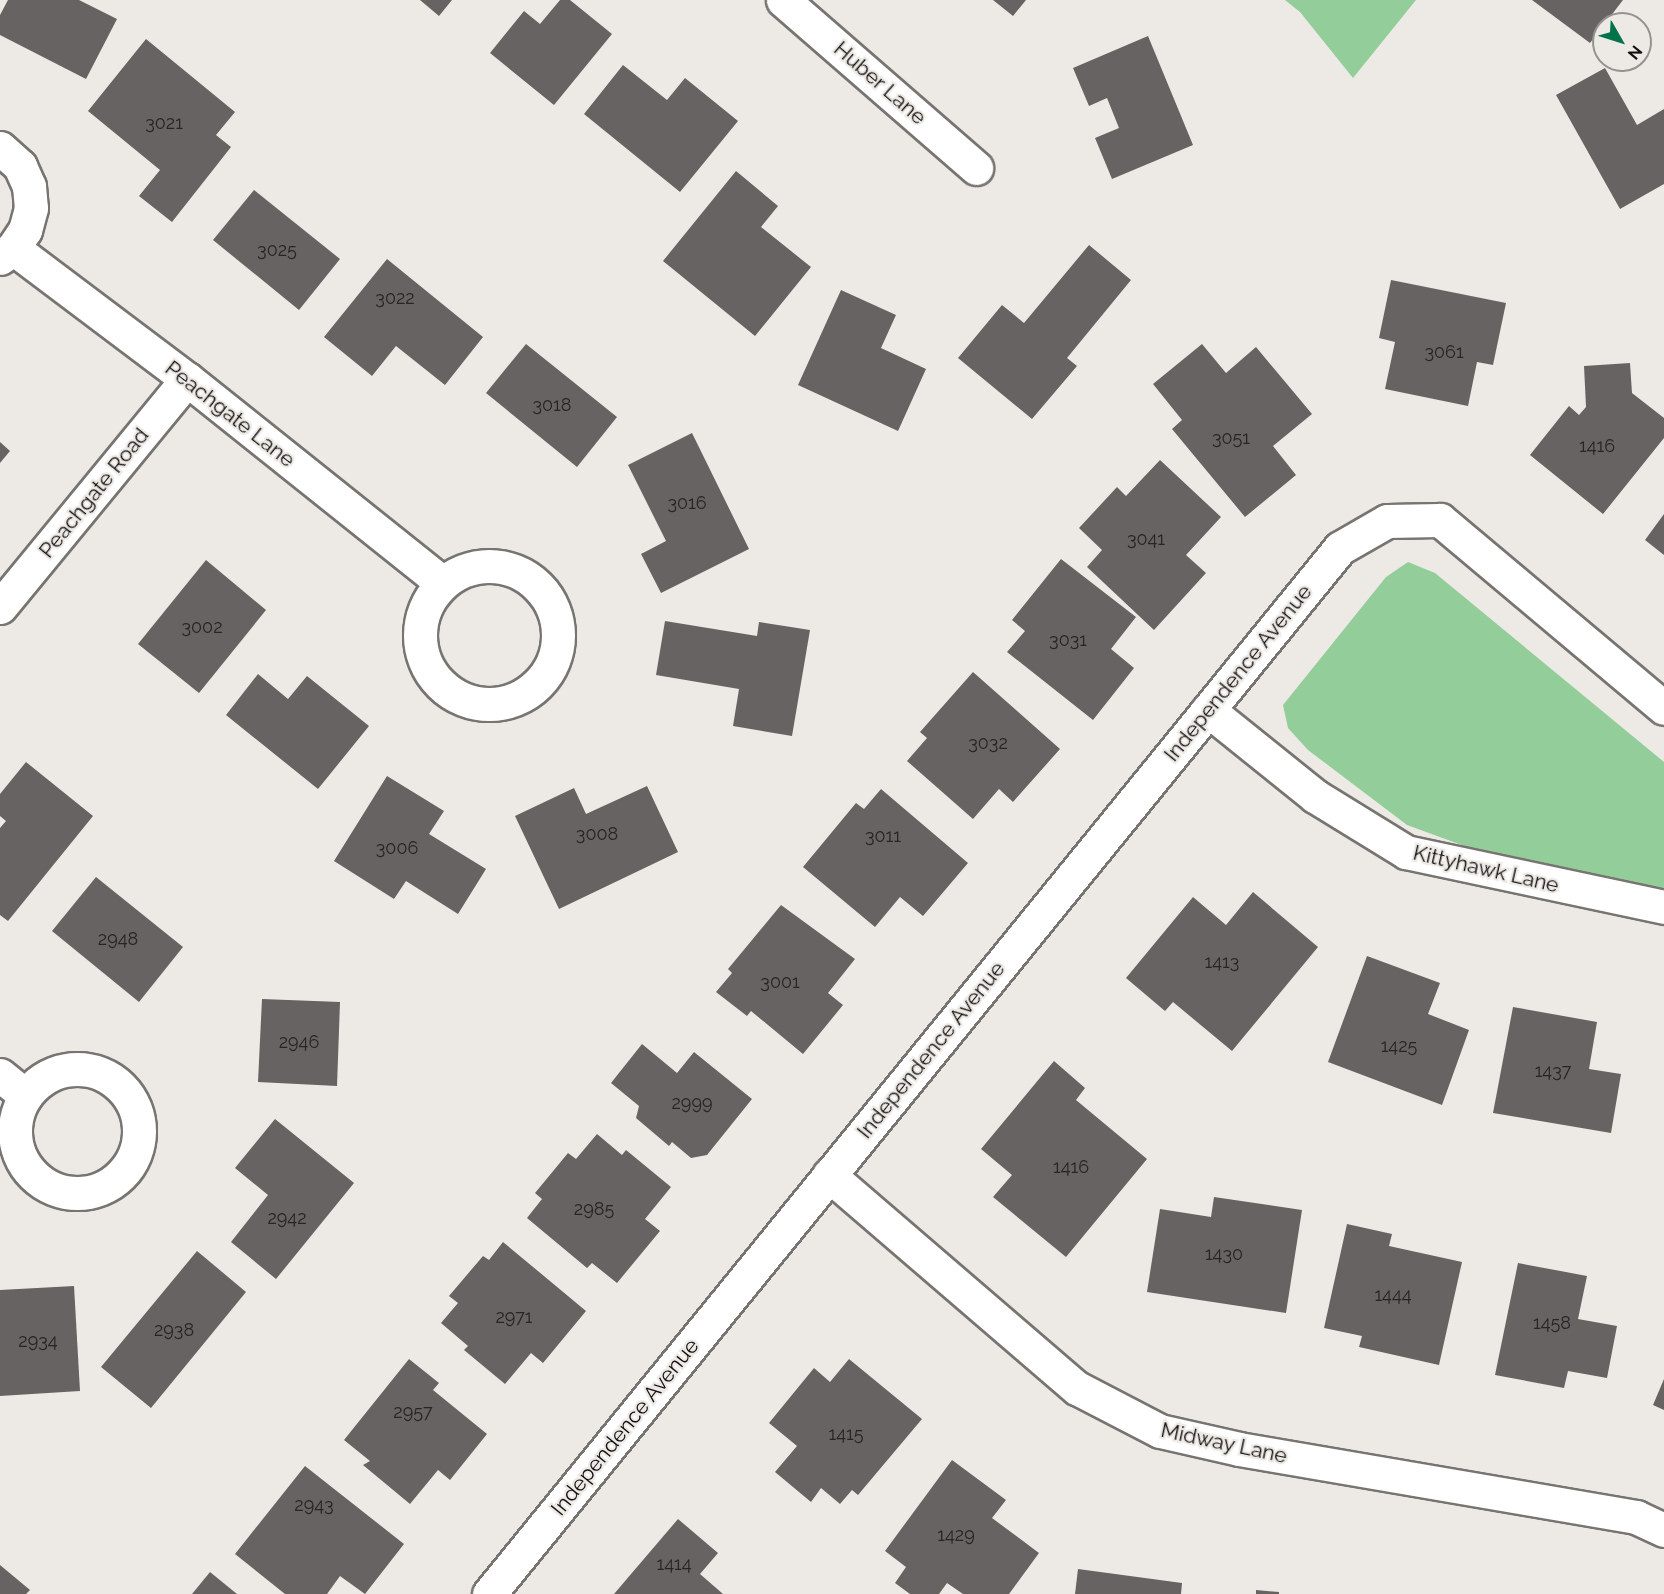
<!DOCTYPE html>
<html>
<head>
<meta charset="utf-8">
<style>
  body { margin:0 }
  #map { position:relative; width:1664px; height:1594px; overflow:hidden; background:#edeae6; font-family:Raleway,sans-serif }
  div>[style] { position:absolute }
  .green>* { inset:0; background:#92cd9a }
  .building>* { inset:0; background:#676362 }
  .roads { filter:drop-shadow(2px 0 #777471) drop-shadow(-2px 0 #777471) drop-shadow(0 2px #777471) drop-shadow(0 -2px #777471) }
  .minor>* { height:33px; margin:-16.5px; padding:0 16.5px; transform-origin:16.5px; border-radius:16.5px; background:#fff }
  .minor>.ring { margin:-16.5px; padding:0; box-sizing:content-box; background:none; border:33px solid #fff; border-radius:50% }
  span { translate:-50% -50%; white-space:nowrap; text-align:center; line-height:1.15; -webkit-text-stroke:4.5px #edeae6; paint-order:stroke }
  .number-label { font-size:18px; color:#262524 }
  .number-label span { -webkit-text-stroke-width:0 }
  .street-label { font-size:21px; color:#11100f }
  .north { position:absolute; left:1592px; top:12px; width:60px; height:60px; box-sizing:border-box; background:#edeae6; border:2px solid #959390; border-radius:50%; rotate:129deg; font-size:16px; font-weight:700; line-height:24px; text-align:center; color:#11100f }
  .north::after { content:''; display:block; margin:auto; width:21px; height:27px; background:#00724c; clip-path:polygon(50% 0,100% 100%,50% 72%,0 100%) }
</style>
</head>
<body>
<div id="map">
  <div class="green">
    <i style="clip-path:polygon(1285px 0,1416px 0,1353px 78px,1300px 12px)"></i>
    <i style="clip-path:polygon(1408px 562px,1435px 573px,1664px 762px,1664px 888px,1511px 863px,1407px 825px,1308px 750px,1288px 728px,1283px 705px,1386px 577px)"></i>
  </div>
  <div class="building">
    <i style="clip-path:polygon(8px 0,79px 0,117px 19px,86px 79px,0 35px,0 15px)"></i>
    <i style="clip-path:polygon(420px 0,452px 0,439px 16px)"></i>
    <i style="clip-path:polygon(560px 0,570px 0,612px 34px,554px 105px,490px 53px,524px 11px,540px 24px)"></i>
    <i style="clip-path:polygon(993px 0,1026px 0,1013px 16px)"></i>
    <i style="clip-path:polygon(1532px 0,1623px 0,1590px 43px)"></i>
    <i style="clip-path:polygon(1148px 36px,1193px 145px,1112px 179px,1095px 138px,1119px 128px,1107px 98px,1089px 106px,1073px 68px)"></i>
    <i style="clip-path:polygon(146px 39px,235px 112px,216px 135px,231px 147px,172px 222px,139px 196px,160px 170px,88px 111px)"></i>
    <i style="clip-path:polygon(623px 65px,667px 100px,685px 78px,738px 121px,680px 192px,584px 114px)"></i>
    <i style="clip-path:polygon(1605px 68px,1637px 125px,1664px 109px,1664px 184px,1620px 209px,1556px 95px)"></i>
    <i style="clip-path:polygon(736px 171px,778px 206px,761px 227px,811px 267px,755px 336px,663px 261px)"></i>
    <i style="clip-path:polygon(254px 190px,340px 259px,299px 310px,213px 240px)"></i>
    <i style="clip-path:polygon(1089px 245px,1131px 280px,1067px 358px,1077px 366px,1032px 419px,958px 358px,1002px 305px,1024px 323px)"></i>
    <i style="clip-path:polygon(387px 259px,483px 337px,445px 385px,396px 346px,372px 376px,324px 337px)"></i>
    <i style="clip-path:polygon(1391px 280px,1506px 303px,1493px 365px,1477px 362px,1468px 406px,1385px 389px,1395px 342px,1379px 338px)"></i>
    <i style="clip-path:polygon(841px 290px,896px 315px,881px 348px,926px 369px,898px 431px,798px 385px)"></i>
    <i style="clip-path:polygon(526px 344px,617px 417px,577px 467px,486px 393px)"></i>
    <i style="clip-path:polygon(1202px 344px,1226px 373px,1256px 347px,1312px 414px,1273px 446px,1296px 475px,1245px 517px,1172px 429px,1182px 420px,1153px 384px)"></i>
    <i style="clip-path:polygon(1630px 363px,1632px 393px,1664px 418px,1664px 438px,1603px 514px,1530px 455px,1569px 406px,1579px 415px,1586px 407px,1584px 366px)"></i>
    <i style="clip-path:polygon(692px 433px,749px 549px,661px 593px,641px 554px,666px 541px,628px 465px)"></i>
    <i style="clip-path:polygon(0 442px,10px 451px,0 463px)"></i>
    <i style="clip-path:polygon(1160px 460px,1221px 517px,1186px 555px,1206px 573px,1154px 630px,1087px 567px,1102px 550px,1079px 528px,1117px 487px,1126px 496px)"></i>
    <i style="clip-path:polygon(1664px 514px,1664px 555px,1645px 540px)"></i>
    <i style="clip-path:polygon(1061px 559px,1136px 617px,1111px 649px,1134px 668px,1093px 720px,1007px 652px,1025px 631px,1012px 620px)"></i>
    <i style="clip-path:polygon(206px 560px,266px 610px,199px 693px,138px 644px)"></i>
    <i style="clip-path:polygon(665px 621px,757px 636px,759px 622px,810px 630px,792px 736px,733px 726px,739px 689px,656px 675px)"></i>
    <i style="clip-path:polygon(973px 672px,1060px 749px,1013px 802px,999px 789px,973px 819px,907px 761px,927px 738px,920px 732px)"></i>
    <i style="clip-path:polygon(258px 674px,288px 699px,307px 676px,369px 726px,318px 789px,226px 715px)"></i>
    <i style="clip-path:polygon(26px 762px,93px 816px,8px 921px,0 915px,0 828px,6px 821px,0 816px,0 794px)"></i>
    <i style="clip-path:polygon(387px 776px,444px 811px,429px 834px,486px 869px,458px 914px,406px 881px,394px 899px,334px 861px)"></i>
    <i style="clip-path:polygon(647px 786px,678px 852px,559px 909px,515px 816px,574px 788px,586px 814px)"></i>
    <i style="clip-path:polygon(881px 789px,968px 863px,923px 916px,900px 897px,875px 927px,803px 867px,856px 803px,864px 809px)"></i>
    <i style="clip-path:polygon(96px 877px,183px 947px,139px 1002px,52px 931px)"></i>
    <i style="clip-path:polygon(1253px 892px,1318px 947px,1232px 1051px,1173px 1002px,1165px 1011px,1126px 978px,1193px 897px,1226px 925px)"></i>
    <i style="clip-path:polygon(781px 905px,855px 959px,828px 993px,843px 1005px,803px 1054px,751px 1011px,747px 1016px,716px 992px,732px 973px,728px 969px)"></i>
    <i style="clip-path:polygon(1367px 956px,1440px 983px,1428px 1014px,1469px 1030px,1442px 1105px,1328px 1062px)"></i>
    <i style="clip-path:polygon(262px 999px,340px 1002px,337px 1086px,258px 1082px)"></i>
    <i style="clip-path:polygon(1513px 1007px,1597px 1022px,1589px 1069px,1621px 1074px,1611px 1133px,1493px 1113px)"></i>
    <i style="clip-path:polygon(642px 1044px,677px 1073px,694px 1052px,752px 1099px,707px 1155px,691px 1158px,672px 1142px,669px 1146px,636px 1118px,639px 1106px,611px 1083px)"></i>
    <i style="clip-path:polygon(1054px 1061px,1085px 1088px,1076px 1100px,1147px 1159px,1066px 1257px,993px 1197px,1012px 1175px,981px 1149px)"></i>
    <i style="clip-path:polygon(275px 1119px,354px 1183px,276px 1279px,231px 1242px,268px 1195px,235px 1168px)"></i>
    <i style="clip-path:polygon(597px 1134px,622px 1155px,626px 1150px,671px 1187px,645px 1219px,660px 1231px,617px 1283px,592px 1263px,587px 1268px,527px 1218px,542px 1199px,535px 1193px,568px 1153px,576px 1159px)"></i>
    <i style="clip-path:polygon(1214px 1197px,1302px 1210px,1286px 1313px,1147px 1292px,1160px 1209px,1211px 1217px)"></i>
    <i style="clip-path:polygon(1347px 1224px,1392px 1234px,1389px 1246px,1462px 1262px,1439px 1365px,1359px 1347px,1362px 1336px,1324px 1328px)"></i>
    <i style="clip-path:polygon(503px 1242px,586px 1311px,543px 1363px,531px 1353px,505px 1384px,464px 1350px,468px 1346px,441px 1323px,458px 1303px,449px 1296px,483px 1256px,489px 1260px)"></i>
    <i style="clip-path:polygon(197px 1251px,246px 1292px,151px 1408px,101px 1367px)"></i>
    <i style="clip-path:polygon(1518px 1263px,1587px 1276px,1578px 1319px,1617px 1326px,1607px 1378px,1568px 1371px,1564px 1388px,1495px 1375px)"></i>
    <i style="clip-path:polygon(74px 1286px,80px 1391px,0 1396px,0 1290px)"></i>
    <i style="clip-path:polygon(409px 1359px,439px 1383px,433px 1390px,487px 1434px,450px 1480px,438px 1470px,410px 1504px,363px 1465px,370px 1461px,344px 1440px)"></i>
    <i style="clip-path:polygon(849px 1359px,922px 1419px,858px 1495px,852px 1490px,840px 1504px,821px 1488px,811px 1502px,775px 1472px,797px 1446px,769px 1423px,814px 1368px,830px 1382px)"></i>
    <i style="clip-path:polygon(1664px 1379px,1664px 1410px,1653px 1405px)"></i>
    <i style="clip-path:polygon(952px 1460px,1006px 1500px,992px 1518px,1039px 1553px,1009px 1594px,963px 1594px,947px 1583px,939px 1594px,910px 1594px,895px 1583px,906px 1567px,885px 1551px)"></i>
    <i style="clip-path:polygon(305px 1466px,404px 1544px,365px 1594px,340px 1576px,327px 1594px,285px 1594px,235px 1554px)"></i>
    <i style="clip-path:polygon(678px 1519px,718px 1553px,700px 1574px,723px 1594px,614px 1594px)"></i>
    <i style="clip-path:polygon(0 1565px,30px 1590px,26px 1594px,0 1594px)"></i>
    <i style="clip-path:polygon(1078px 1569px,1182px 1583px,1181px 1594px,1075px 1594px)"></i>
    <i style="clip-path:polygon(210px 1572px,237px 1594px,192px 1594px)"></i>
    <i style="clip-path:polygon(1256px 1590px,1279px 1592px,1279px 1594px,1256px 1594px)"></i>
  </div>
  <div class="roads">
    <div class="minor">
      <i style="left:783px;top:0;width:256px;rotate:41deg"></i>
      <i style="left:0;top:148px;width:27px;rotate:42deg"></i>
      <i style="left:20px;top:166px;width:22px;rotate:66deg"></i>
      <i style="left:29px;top:186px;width:22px;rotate:85deg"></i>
      <i style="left:31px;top:208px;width:23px;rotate:105deg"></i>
      <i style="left:25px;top:230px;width:22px;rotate:124deg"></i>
      <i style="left:13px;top:248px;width:16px;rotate:142deg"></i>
      <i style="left:13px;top:248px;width:218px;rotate:37deg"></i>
      <i style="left:187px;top:379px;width:327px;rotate:38.6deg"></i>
      <i class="ring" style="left:420px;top:566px;width:105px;height:105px"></i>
      <i style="left:0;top:607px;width:295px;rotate:-50.6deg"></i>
      <i style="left:1208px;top:710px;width:137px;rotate:38.8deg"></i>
      <i style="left:1315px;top:796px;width:107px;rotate:31.6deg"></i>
      <i style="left:1406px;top:852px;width:264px;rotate:12deg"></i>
      <i class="ring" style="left:15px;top:1069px;width:91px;height:91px"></i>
      <i style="left:0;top:1075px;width:33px;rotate:39deg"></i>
      <i style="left:829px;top:1175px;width:327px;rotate:40.7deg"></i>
      <i style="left:1077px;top:1388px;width:93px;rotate:27.4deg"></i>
      <i style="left:1160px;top:1431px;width:81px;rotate:12.8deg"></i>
      <i style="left:1239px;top:1449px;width:403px;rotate:9.7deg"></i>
      <i style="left:1636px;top:1517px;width:31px;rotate:25deg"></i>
      <i style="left:489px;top:1594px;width:1348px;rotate:-50.87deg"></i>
      <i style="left:1340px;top:548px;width:54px;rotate:-29.9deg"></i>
      <i style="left:1387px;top:521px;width:53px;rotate:-1.1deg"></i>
      <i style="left:1440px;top:520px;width:292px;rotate:40deg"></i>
    </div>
  </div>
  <div class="number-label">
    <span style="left:164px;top:123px">3021</span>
    <span style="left:277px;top:250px">3025</span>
    <span style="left:395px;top:298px">3022</span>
    <span style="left:1444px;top:352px">3061</span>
    <span style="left:552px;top:405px">3018</span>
    <span style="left:1231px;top:438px">3051</span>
    <span style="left:1597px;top:446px">1416</span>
    <span style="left:687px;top:503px">3016</span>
    <span style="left:1146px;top:539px">3041</span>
    <span style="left:202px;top:627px">3002</span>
    <span style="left:1068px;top:640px">3031</span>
    <span style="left:988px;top:743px">3032</span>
    <span style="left:597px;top:834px">3008</span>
    <span style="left:883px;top:836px">3011</span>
    <span style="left:397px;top:848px">3006</span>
    <span style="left:118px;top:939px">2948</span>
    <span style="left:1222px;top:962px">1413</span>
    <span style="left:780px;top:982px">3001</span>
    <span style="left:299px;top:1042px">2946</span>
    <span style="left:1399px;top:1046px">1425</span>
    <span style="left:1553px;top:1071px">1437</span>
    <span style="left:692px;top:1103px">2999</span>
    <span style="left:1071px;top:1167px">1416</span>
    <span style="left:594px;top:1209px">2985</span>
    <span style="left:287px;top:1218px">2942</span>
    <span style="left:1224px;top:1254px">1430</span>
    <span style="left:1393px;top:1295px">1444</span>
    <span style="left:514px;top:1317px">2971</span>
    <span style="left:1552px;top:1323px">1458</span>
    <span style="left:174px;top:1330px">2938</span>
    <span style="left:38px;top:1341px">2934</span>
    <span style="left:413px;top:1412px">2957</span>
    <span style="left:846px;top:1434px">1415</span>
    <span style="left:314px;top:1505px">2943</span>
    <span style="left:956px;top:1535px">1429</span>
    <span style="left:674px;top:1564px">1414</span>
  </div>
  <div class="street-label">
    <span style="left:880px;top:83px;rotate:41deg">Huber Lane</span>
    <span style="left:230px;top:414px;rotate:38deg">Peachgate Lane</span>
    <span style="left:94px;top:493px;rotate:-51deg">Peachgate Road</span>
    <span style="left:1238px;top:673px;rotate:-51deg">Independence Avenue</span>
    <span style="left:1486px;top:869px;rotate:13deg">Kittyhawk Lane</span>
    <span style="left:931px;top:1050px;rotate:-51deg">Independence Avenue</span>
    <span style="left:625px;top:1427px;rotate:-51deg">Independence Avenue</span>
    <span style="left:1224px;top:1443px;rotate:12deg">Midway Lane</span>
  </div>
  <div class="north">N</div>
</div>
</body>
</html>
